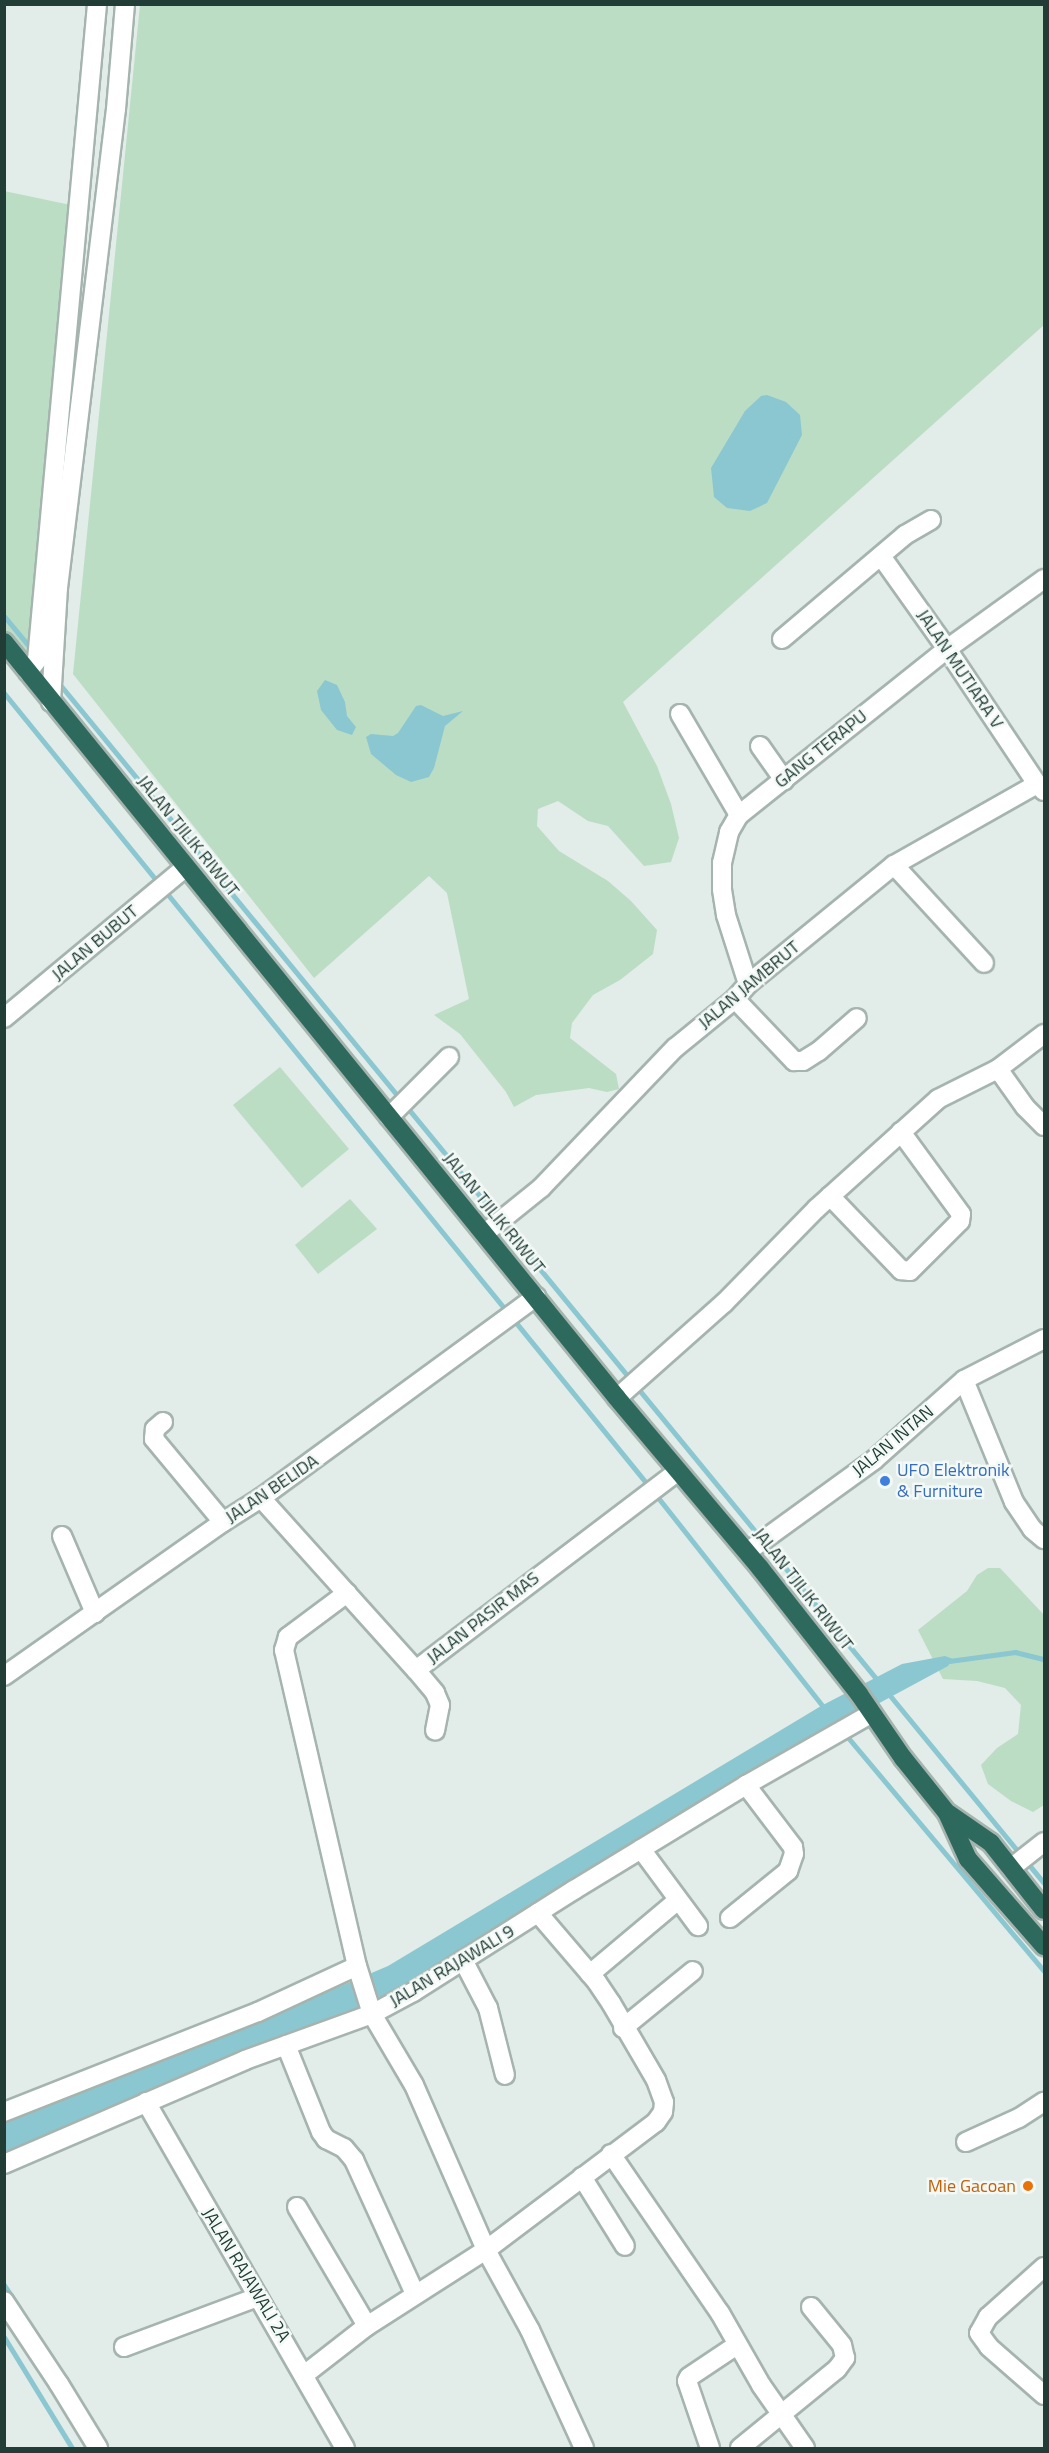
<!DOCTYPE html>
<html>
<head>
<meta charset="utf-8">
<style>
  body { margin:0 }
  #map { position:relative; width:1049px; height:2453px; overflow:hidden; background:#e2ece8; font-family:"Titillium Web",sans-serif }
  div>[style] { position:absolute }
  .green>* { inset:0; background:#bbddc4 }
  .water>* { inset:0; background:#8bc7d1 }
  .stream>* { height:5px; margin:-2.5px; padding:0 2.5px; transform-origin:2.5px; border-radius:2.5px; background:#8bc7d1 }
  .roads { filter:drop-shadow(2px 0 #a5b4af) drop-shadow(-2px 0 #a5b4af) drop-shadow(0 2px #a5b4af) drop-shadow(0 -2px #a5b4af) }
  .street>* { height:18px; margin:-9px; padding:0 9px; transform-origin:9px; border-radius:9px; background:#fff }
  .secondary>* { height:18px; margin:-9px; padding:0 9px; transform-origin:9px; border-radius:9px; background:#fff }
  .highway>* { height:18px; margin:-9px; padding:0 9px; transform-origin:9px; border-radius:9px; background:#2e695d }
  .dots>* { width:16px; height:16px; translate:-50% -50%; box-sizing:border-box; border:3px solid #f3f9f6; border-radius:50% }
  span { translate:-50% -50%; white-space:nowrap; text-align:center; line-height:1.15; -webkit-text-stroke:5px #f3f9f6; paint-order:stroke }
  .street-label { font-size:18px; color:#223d36 }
  .shop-label { font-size:18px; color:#366cbe }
  .left { translate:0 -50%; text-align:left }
  .food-label { font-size:18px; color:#c56008 }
  .right { translate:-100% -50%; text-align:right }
  .frame { position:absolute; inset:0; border:6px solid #223d36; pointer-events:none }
</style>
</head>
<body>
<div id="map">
  <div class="green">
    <i style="clip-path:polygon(140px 5px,1044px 5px,1044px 325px,623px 702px,657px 766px,671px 804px,679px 838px,671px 862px,644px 866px,608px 826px,588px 821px,558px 801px,538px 809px,537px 826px,559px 851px,608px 881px,631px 901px,657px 930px,653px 954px,620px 980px,593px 995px,572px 1023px,570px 1038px,616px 1074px,619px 1089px,607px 1092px,589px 1088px,536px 1095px,514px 1107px,506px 1092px,460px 1034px,434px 1015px,469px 999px,447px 893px,429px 876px,314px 978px,73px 674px)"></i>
    <i style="clip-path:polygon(4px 191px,85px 208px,45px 686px,5px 637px)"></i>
    <i style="clip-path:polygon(280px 1067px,349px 1149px,302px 1188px,233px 1105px)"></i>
    <i style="clip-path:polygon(350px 1199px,377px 1229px,318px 1274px,295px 1245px)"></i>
    <i style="clip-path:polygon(988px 1568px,1000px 1568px,1044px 1615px,1044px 1805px,1033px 1812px,1011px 1801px,988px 1784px,981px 1765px,997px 1748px,1018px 1734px,1021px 1705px,1005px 1688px,977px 1681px,943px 1679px,918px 1630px,967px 1591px,977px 1575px)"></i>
  </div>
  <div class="water">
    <i style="clip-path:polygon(767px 395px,786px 402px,800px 415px,802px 435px,767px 503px,750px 511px,727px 508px,714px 497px,711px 468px,745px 411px,761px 396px)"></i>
    <i style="clip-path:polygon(325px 680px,337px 685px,345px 702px,347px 716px,356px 727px,352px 735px,337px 730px,321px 710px,317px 691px)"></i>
    <i style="clip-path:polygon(421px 705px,443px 716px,463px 711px,445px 726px,434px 768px,429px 777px,411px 782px,396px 775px,371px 754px,366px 737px,371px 734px,393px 736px,398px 733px,416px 706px)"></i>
    <i style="clip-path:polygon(945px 1656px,953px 1659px,948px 1666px,835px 1727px,405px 1991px,5px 2153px,5px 2122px,219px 2038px,388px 1966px,821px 1706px,902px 1664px)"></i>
  </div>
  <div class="stream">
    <i style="left:4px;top:616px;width:44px;rotate:50.5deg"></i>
    <i style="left:57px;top:681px;width:1295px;rotate:50.61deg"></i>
    <i style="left:4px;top:693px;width:1027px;rotate:50.89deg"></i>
    <i style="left:652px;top:1490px;width:280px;rotate:51.7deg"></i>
    <i style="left:949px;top:1661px;width:67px;rotate:-7.8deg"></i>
    <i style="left:1015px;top:1652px;width:30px;rotate:14deg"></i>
    <i style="left:887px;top:1692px;width:247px;rotate:50.6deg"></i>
    <i style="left:845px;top:1734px;width:309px;rotate:50deg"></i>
    <i style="left:4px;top:2285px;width:27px;rotate:56deg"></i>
    <i style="left:4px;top:2337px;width:130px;rotate:58.5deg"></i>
  </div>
  <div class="roads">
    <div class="street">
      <i style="left:881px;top:556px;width:114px;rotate:54.6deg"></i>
      <i style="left:947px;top:649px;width:162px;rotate:56.3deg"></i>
      <i style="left:782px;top:639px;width:161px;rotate:-40.2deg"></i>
      <i style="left:905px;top:535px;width:30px;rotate:-30deg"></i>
      <i style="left:28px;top:672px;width:15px;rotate:-53deg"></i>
      <i style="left:37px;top:660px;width:659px;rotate:-84.77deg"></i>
      <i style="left:51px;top:702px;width:114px;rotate:-86.5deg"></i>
      <i style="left:58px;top:588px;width:482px;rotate:-83.1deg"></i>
      <i style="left:116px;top:109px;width:105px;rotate:-85.1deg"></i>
      <i style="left:680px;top:714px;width:117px;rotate:59.7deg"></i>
      <i style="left:760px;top:746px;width:42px;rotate:54.8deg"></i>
      <i style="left:894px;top:865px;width:133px;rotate:47.4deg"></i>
      <i style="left:748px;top:984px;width:72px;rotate:-107.7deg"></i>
      <i style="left:726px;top:915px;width:26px;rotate:-99deg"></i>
      <i style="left:722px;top:889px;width:26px;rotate:-90deg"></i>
      <i style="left:722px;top:863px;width:32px;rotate:-77deg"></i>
      <i style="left:729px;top:832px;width:20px;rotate:-60deg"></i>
      <i style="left:739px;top:815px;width:266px;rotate:-38.6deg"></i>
      <i style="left:947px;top:649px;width:120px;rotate:-35.8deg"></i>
      <i style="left:735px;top:999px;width:86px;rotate:46.4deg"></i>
      <i style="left:794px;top:1061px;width:9px"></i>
      <i style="left:803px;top:1061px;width:19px;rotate:-32deg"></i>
      <i style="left:819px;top:1051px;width:50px;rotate:-41deg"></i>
      <i style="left:4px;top:1018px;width:236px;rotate:-39.7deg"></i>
      <i style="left:998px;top:1069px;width:47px;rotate:54.6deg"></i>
      <i style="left:1025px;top:1107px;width:27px;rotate:45deg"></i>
      <i style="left:389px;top:1117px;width:85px;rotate:-45deg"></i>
      <i style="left:830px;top:1196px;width:103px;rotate:46.2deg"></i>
      <i style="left:901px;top:1270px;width:9px;rotate:6deg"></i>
      <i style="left:910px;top:1271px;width:71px;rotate:-45deg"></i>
      <i style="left:960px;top:1221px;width:7px;rotate:-82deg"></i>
      <i style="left:961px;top:1214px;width:102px;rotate:-126.2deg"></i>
      <i style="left:485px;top:1233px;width:72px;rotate:-38.8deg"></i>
      <i style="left:541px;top:1188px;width:194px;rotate:-46.3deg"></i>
      <i style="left:675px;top:1048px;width:77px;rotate:-39.2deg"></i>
      <i style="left:735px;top:999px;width:20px;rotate:-49deg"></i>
      <i style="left:748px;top:984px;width:188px;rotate:-39.2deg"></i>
      <i style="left:894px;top:865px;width:164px;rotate:-29.5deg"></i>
      <i style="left:1037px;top:784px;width:10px;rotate:45deg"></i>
      <i style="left:964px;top:1380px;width:132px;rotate:67.7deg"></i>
      <i style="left:1014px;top:1502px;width:32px;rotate:56deg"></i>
      <i style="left:1032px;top:1529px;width:16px;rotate:40deg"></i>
      <i style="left:617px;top:1398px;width:143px;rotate:-41.6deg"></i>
      <i style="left:724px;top:1303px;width:132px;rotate:-45.6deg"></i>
      <i style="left:816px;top:1209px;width:164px;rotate:-42deg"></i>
      <i style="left:938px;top:1099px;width:67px;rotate:-26.6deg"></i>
      <i style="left:998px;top:1069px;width:58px;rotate:-37.3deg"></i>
      <i style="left:163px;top:1422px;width:11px;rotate:139deg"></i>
      <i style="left:155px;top:1429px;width:10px;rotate:96deg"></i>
      <i style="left:154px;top:1439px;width:108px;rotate:50.3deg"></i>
      <i style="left:261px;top:1498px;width:232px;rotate:48deg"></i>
      <i style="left:416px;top:1670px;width:329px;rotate:-37.2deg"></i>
      <i style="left:62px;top:1536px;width:84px;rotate:66.8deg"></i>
      <i style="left:747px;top:1552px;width:157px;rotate:-35.9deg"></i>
      <i style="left:874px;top:1460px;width:120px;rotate:-41.6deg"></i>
      <i style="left:964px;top:1380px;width:90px;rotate:-27.1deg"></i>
      <i style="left:347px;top:1593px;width:74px;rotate:143.3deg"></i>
      <i style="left:288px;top:1637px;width:14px;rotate:107deg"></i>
      <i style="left:284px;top:1650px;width:324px;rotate:77deg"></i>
      <i style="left:357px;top:1966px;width:50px;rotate:72.6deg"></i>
      <i style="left:372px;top:2014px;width:82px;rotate:59.4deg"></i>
      <i style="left:414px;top:2085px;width:180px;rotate:66.4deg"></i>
      <i style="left:486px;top:2250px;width:91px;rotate:61.2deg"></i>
      <i style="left:530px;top:2330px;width:130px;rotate:65.4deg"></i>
      <i style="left:416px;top:1670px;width:30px;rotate:50deg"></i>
      <i style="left:435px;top:1693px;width:13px;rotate:67deg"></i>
      <i style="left:440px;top:1705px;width:26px;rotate:101deg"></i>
      <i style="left:4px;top:1676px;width:268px;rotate:-35.1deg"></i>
      <i style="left:223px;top:1522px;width:45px;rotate:-32.3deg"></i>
      <i style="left:261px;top:1498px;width:341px;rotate:-36.2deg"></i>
      <i style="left:641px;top:1849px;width:96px;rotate:53.5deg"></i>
      <i style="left:1011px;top:1868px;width:42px;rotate:-38.2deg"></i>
      <i style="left:730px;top:1918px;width:75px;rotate:-39deg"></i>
      <i style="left:788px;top:1871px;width:18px;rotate:-71deg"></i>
      <i style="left:794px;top:1854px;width:7px;rotate:-98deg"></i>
      <i style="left:793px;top:1847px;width:78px;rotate:-127.2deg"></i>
      <i style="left:463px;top:1960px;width:54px;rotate:62.5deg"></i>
      <i style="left:488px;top:2008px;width:69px;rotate:75.8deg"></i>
      <i style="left:590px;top:1974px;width:114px;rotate:-40deg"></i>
      <i style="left:623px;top:2028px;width:90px;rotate:-39.2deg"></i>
      <i style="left:286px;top:2045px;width:94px;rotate:68.1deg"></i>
      <i style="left:321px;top:2132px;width:9px;rotate:54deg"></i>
      <i style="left:326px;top:2139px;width:20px;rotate:27deg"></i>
      <i style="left:344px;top:2148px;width:16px;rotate:50deg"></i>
      <i style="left:354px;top:2160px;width:147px;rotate:65.5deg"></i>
      <i style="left:146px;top:2102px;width:399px;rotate:60.1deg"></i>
      <i style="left:4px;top:2112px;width:273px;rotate:-21.5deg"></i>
      <i style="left:258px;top:2012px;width:109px;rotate:-24.9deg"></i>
      <i style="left:966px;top:2142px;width:58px;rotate:-24.4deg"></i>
      <i style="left:1019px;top:2118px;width:30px;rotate:-33deg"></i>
      <i style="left:611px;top:2154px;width:193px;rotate:55.6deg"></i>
      <i style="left:720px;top:2313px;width:83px;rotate:60.3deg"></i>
      <i style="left:761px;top:2385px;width:77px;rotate:55.1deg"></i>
      <i style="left:4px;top:2164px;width:262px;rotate:-23.3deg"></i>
      <i style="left:245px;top:2060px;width:135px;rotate:-19.9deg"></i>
      <i style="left:372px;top:2014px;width:47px;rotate:-28.2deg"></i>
      <i style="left:413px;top:1992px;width:191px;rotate:-32.4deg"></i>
      <i style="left:574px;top:1890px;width:202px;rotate:-31.4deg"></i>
      <i style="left:746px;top:1785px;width:145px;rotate:-29.7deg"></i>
      <i style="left:582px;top:2177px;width:81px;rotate:58.1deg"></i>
      <i style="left:297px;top:2207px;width:138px;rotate:59.5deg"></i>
      <i style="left:1044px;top:2267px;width:75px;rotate:138.2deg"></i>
      <i style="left:988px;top:2317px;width:18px;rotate:119deg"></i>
      <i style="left:979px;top:2333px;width:17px;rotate:54deg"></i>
      <i style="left:989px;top:2347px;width:73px;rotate:41.1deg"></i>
      <i style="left:124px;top:2347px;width:143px;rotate:-20.5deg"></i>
      <i style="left:304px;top:2375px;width:80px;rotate:-37.9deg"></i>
      <i style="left:367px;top:2326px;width:141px;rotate:-32.6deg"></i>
      <i style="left:486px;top:2250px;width:213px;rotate:-37deg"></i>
      <i style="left:656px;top:2122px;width:12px;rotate:-55deg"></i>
      <i style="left:663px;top:2112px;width:10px;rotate:-84deg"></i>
      <i style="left:664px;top:2102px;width:23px;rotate:-110deg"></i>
      <i style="left:656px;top:2080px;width:89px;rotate:-120.3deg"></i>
      <i style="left:611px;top:2003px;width:25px;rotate:-124deg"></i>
      <i style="left:597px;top:1982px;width:91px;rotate:-130.5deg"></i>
      <i style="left:710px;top:2448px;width:71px;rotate:-108.9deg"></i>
      <i style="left:687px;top:2381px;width:4px;rotate:-63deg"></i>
      <i style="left:689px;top:2377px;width:58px;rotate:-33.7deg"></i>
      <i style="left:740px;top:2448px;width:125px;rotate:-39.2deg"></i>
      <i style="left:837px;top:2369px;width:14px;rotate:-54deg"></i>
      <i style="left:845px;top:2358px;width:13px;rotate:-103deg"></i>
      <i style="left:842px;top:2345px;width:49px;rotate:-129.2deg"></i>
    </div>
    <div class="secondary">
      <i style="left:4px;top:2301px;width:100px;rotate:56.5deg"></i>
      <i style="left:59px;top:2384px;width:75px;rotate:58.6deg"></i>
    </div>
    <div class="highway">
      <i style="left:4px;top:642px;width:973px;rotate:50.96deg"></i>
      <i style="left:617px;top:1398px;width:222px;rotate:49.9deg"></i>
      <i style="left:760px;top:1568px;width:160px;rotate:51.8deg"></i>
      <i style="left:859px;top:1694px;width:78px;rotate:55.5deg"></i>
      <i style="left:903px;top:1758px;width:70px;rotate:51.3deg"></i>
      <i style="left:947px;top:1813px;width:51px;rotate:65.5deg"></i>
      <i style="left:968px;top:1859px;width:116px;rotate:48.9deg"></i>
      <i style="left:949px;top:1814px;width:51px;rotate:34.6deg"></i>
      <i style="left:991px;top:1843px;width:85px;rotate:51.7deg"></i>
    </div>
  </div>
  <div class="dots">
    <i style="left:885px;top:1481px;background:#3f7fe0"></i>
    <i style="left:1028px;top:2186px;background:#e8710a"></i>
  </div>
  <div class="street-label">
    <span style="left:960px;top:669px;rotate:56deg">JALAN MUTIARA V</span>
    <span style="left:821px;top:749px;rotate:-39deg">GANG TERAPU</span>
    <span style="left:188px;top:836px;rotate:51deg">JALAN TJILIK RIWUT</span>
    <span style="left:95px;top:943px;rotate:-40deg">JALAN BUBUT</span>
    <span style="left:749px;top:985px;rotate:-40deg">JALAN JAMBRUT</span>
    <span style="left:494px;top:1213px;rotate:51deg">JALAN TJILIK RIWUT</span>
    <span style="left:893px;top:1441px;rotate:-40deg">JALAN INTAN</span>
    <span style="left:272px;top:1489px;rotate:-34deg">JALAN BELIDA</span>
    <span style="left:803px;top:1589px;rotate:52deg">JALAN TJILIK RIWUT</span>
    <span style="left:483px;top:1618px;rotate:-38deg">JALAN PASIR MAS</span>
    <span style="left:452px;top:1966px;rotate:-31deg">JALAN RAJAWALI 9</span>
    <span style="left:246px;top:2275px;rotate:59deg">JALAN RAJAWALI 2A</span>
  </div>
  <div class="shop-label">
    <span class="left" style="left:897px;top:1481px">UFO Elektronik<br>&amp; Furniture</span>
  </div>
  <div class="food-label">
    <span class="right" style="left:1016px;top:2186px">Mie Gacoan</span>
  </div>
  <div class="frame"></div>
</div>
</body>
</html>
